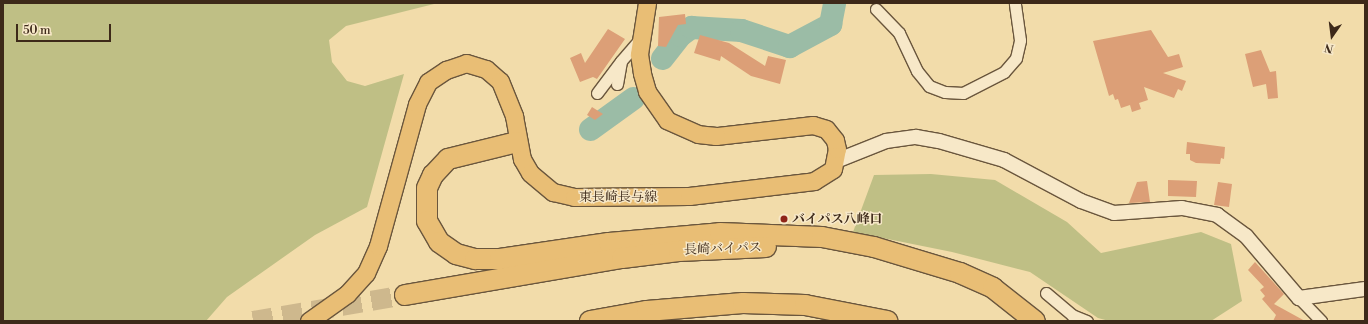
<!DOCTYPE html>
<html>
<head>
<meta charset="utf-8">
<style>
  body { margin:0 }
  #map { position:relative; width:1368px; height:324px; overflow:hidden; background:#f2dcaa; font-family:"Libre Bodoni","Noto Serif JP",serif }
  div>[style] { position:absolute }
  .green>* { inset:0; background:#bfbf85 }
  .river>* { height:23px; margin:-11.5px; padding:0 11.5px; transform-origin:11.5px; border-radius:11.5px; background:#9bbca6 }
  .building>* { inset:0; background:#dc9f77 }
  .motorway-tunnel>* { height:20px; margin-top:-10px; transform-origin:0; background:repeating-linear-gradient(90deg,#ceb88d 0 20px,transparent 0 30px) }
  .roads { filter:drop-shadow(1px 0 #6a563d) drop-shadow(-1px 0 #6a563d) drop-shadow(0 1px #6a563d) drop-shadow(0 -1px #6a563d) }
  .minor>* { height:11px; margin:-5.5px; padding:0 5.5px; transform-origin:5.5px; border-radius:5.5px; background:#f7e8c8 }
  .tertiary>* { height:14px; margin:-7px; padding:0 7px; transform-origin:7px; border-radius:7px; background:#f7e8c8 }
  .primary>* { height:17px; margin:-8.5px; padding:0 8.5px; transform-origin:8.5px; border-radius:8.5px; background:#e9be75 }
  .motorway>* { height:20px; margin:-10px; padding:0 10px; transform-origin:10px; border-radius:10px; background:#e9be75 }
  .dots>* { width:11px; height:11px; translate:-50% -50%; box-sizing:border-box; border:2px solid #f7e8c8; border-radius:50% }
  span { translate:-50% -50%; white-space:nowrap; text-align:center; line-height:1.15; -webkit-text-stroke:3px #f7e8c8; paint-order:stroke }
  .street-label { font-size:13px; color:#3d2919 }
  .poi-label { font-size:13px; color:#3d2919; font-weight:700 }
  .left { translate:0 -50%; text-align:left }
  .frame { position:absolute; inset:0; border:4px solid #3d2919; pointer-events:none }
  .north { position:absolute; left:1312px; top:16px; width:40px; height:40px; -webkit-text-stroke:3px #f7e8c8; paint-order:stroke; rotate:194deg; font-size:11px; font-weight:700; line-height:16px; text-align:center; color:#3d2919 }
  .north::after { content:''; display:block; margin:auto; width:14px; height:18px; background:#3d2919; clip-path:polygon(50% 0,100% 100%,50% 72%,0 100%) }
  .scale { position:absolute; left:16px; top:24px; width:95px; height:18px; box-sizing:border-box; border:2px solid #3d2919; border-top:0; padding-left:5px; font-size:12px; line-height:14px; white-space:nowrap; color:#3d2919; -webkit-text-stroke:3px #f7e8c8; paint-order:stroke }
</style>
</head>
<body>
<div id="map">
  <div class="green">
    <i style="clip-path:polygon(3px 3px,438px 3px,346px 26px,329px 40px,332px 62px,347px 81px,365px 86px,404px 74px,367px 207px,315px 235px,227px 297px,206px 321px,3px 321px)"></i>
    <i style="clip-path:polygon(931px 174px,995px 180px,1067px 222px,1101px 253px,1201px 232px,1231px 244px,1242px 301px,1211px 321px,1109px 321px,1098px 318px,1030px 272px,952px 252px,853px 232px,874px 175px)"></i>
  </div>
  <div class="river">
    <i style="left:662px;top:58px;width:29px;rotate:-52deg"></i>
    <i style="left:680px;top:35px;width:14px;rotate:-36deg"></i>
    <i style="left:691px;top:27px;width:50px;rotate:3.4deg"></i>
    <i style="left:741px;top:30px;width:51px;rotate:18.4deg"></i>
    <i style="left:789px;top:46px;width:47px;rotate:-28.2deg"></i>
    <i style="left:830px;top:24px;width:21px;rotate:-79deg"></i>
    <i style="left:590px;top:129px;width:53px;rotate:-35.8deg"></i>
  </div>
  <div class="building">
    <i style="clip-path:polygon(685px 14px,686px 24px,678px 25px,666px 47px,658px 46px,659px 17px)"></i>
    <i style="clip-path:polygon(608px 29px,625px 39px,597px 79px,593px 77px,580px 82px,570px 58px,581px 53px,585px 63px)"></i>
    <i style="clip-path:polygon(1151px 30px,1168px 57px,1179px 54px,1183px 67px,1163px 73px,1186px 81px,1182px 91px,1178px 89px,1174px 98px,1144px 87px,1148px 100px,1139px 103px,1141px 109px,1132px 112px,1130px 105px,1121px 108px,1118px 99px,1115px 100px,1113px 94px,1109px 96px,1093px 41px)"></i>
    <i style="clip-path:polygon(700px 35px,729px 43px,765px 66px,768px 56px,786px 60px,780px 84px,751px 76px,721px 56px,720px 61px,694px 53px)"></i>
    <i style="clip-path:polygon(1261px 50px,1270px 72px,1276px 71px,1278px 98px,1268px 99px,1266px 84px,1253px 87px,1245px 54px)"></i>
    <i style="clip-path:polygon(592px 107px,603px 114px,595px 120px,587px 115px)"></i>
    <i style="clip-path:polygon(1187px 142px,1225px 147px,1224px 159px,1221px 158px,1220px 164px,1196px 163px,1190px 160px,1190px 154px,1186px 154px)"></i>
    <i style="clip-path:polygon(1168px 180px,1197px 181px,1196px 197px,1168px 196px)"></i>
    <i style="clip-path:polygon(1147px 181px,1150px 202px,1129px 203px,1137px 182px)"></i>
    <i style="clip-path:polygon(1218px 182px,1232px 184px,1229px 207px,1214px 205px)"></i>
    <i style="clip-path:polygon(1255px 262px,1284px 294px,1274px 304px,1305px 321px,1273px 321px,1276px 315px,1262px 299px,1265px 296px,1260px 290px,1264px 287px,1248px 270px)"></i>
  </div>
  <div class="motorway-tunnel">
    <i style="left:253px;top:321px;width:154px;rotate:-9.7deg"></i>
  </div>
  <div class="roads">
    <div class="minor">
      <i style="left:876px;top:9px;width:33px;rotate:46deg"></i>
      <i style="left:899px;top:33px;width:42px;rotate:64.7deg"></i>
      <i style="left:917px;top:71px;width:19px;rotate:51deg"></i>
      <i style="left:929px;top:86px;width:17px;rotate:21deg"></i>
      <i style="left:945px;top:92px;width:18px;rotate:3deg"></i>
      <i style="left:963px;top:93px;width:46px;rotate:-27.1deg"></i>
      <i style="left:1004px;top:72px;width:18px;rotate:-49deg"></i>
      <i style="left:1016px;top:58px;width:18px;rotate:-77deg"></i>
      <i style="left:1020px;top:40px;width:37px;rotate:-98deg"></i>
      <i style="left:617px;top:84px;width:23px;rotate:-80deg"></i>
      <i style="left:621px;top:61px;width:29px;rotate:-49deg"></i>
      <i style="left:597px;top:93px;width:38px;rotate:-53deg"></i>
      <i style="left:1046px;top:293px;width:34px;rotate:40deg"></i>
      <i style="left:1072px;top:315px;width:16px;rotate:22deg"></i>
      <i style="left:1299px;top:298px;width:32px;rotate:46deg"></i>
    </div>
    <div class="tertiary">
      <i style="left:836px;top:161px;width:54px;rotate:-21.8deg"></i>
      <i style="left:886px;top:141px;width:30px;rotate:-8deg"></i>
      <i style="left:916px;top:137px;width:23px;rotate:10deg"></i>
      <i style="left:939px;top:141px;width:68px;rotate:16.3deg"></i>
      <i style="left:1004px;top:160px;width:87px;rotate:28deg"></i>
      <i style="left:1081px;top:201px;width:35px;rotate:20deg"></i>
      <i style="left:1114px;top:213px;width:68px;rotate:-4.2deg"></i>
      <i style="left:1182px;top:208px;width:36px;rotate:11deg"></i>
      <i style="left:1217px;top:215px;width:36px;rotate:36deg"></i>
      <i style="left:1246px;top:236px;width:82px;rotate:49.5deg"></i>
      <i style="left:1299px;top:298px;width:67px;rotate:-7.8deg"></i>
    </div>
    <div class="primary">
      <i style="left:309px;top:321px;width:47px;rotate:-35.4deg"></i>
      <i style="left:347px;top:294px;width:28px;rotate:-48deg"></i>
      <i style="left:366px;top:273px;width:30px;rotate:-66deg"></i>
      <i style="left:378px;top:246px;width:147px;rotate:-74.6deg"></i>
      <i style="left:417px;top:104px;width:25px;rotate:-63deg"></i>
      <i style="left:428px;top:82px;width:22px;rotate:-34deg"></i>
      <i style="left:446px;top:70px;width:21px;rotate:-19deg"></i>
      <i style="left:466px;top:63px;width:21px;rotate:17deg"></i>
      <i style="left:486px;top:69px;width:18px;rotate:41deg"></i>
      <i style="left:500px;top:81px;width:38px;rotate:68deg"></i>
      <i style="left:514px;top:116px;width:44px;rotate:79.5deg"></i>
      <i style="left:522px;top:159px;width:16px;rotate:60deg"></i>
      <i style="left:530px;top:173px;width:30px;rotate:40deg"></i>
      <i style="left:553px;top:192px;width:22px;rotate:13deg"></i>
      <i style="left:574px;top:197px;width:115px;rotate:-0.5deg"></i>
      <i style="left:689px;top:196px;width:126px;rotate:-6.8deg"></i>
      <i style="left:814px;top:181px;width:22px;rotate:-32deg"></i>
      <i style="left:833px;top:169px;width:20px;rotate:-79deg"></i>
      <i style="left:837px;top:149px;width:9px;rotate:-103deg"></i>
      <i style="left:835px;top:140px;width:14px;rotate:-129deg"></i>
      <i style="left:826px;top:129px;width:14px;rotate:-163deg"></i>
      <i style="left:813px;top:125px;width:98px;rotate:173.5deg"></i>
      <i style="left:716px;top:136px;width:18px;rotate:-174deg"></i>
      <i style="left:698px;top:134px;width:34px;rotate:-156deg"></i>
      <i style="left:667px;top:120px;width:35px;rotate:-125deg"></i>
      <i style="left:647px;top:91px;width:19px;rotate:-106deg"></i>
      <i style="left:642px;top:73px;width:19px;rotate:-99deg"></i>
      <i style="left:639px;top:54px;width:52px;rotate:-81.1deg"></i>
    </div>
    <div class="motorway">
      <i style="left:517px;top:142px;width:71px;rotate:166.2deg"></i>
      <i style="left:448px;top:159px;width:22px;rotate:133deg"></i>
      <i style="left:433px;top:175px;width:14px;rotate:115deg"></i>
      <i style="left:427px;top:188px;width:33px;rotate:90deg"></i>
      <i style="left:427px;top:221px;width:24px;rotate:60deg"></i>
      <i style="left:439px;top:242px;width:21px;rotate:35deg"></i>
      <i style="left:456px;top:254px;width:20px;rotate:15deg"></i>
      <i style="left:475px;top:259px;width:25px"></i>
      <i style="left:500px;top:259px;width:110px;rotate:-8.4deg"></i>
      <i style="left:609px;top:243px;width:111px;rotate:-5.1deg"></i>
      <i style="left:720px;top:233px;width:102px;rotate:2.2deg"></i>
      <i style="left:822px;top:237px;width:53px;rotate:10.9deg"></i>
      <i style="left:874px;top:247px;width:90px;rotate:16.8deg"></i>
      <i style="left:960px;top:273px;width:36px;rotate:24deg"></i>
      <i style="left:993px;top:288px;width:53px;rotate:38.2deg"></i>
      <i style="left:405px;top:295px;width:220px;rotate:-9.7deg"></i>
      <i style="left:622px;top:258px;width:57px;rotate:-7deg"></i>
      <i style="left:679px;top:251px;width:87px;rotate:-2.6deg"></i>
      <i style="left:590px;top:321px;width:58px;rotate:-10deg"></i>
      <i style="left:647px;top:311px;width:96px;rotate:-4.8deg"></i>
      <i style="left:743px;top:303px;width:62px;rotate:1.8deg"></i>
      <i style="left:805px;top:305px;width:84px;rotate:11deg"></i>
    </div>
  </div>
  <div class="dots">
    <i style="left:784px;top:219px;background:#8f2418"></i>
  </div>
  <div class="street-label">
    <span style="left:618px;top:197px">東長崎長与線</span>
    <span style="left:723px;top:249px;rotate:-2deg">長崎バイパス</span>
  </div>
  <div class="poi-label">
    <span class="left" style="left:792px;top:219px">バイパス八峰口</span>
  </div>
  <div class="frame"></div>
  <div class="north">N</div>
  <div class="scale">50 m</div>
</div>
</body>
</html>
